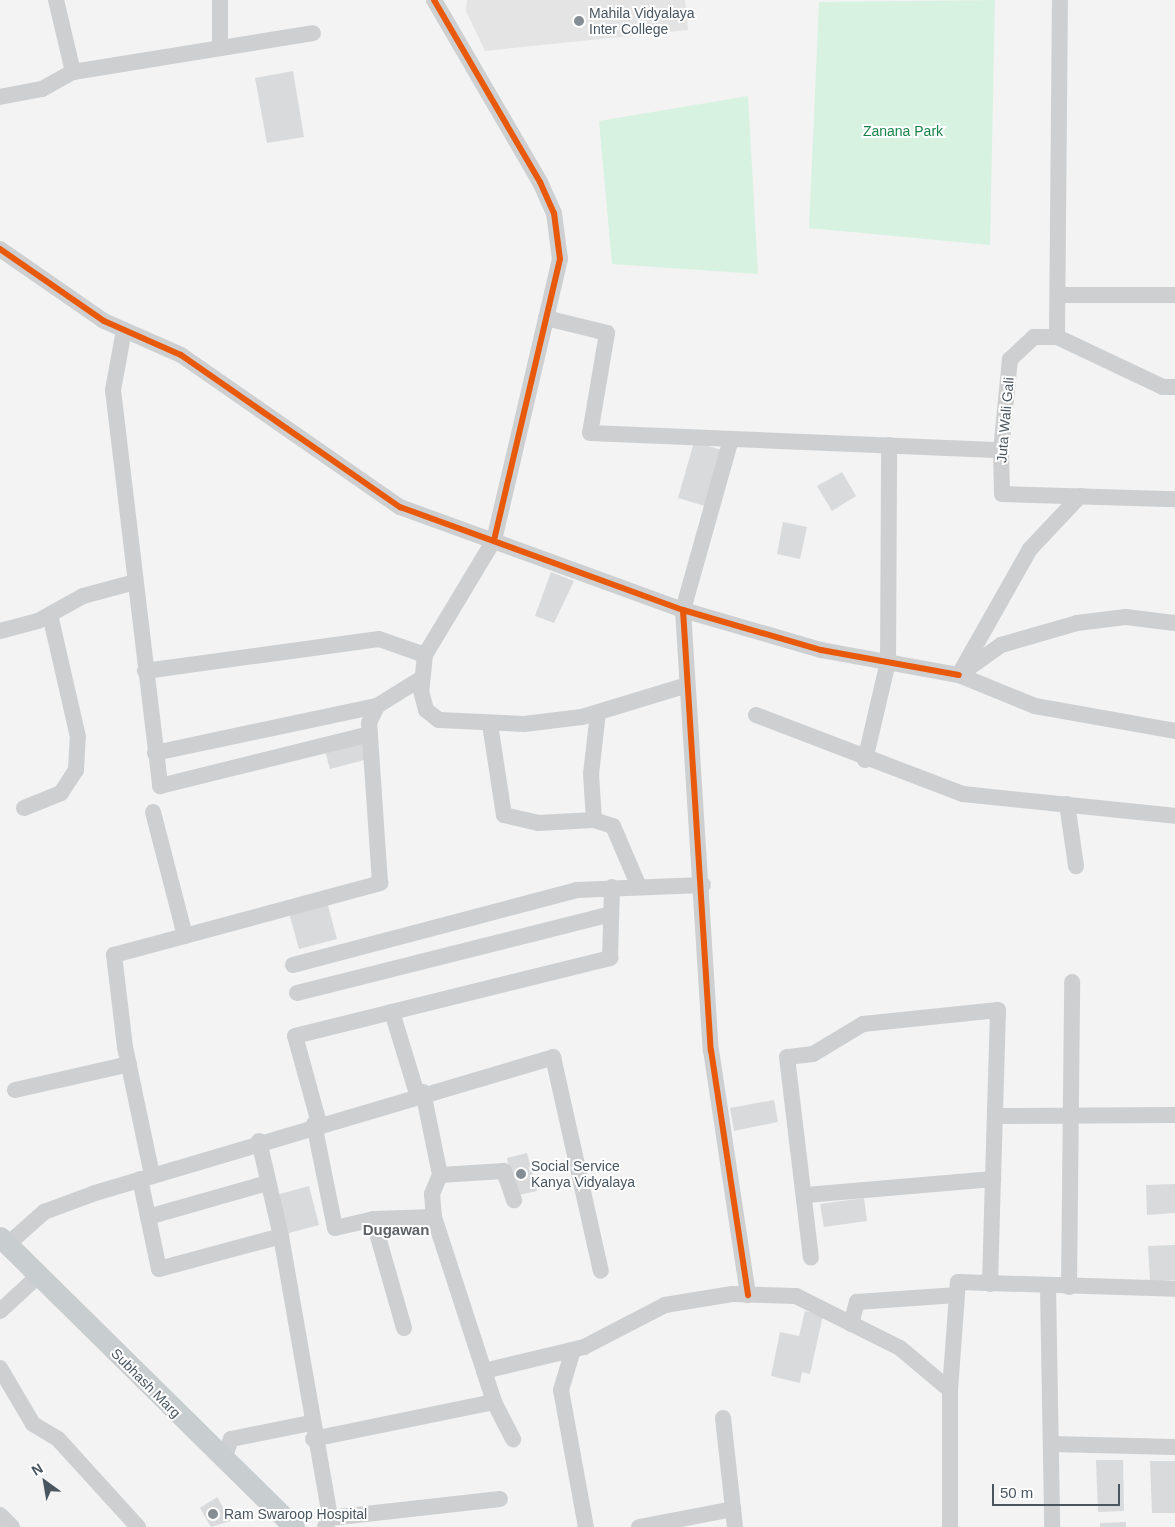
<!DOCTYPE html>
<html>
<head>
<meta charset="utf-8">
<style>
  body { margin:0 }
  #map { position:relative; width:1175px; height:1527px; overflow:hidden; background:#f3f3f3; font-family:Arial,sans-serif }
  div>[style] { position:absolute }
  .education>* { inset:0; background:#e5e4e5 }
  .green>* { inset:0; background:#d8f2e1 }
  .building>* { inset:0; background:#d9dadb }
  .minor>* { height:16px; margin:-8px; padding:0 8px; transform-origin:8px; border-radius:8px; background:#cdcfd1 }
  .major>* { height:21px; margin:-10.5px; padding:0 10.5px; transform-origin:10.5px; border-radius:10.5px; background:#c8cdd0 }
  .cycleway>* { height:6px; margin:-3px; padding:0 3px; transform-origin:3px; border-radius:3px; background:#e8590c }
  .dots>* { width:14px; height:14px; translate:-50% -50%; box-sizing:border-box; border:2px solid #fff; border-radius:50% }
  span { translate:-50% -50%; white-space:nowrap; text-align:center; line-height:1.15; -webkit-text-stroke:4px #fff; paint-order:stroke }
  .poi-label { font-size:14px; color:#495660 }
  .left { translate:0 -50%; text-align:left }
  .park-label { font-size:14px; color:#178449 }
  .street-label { font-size:14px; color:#495660 }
  .neighbourhood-label { font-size:15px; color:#5e6267; font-weight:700 }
  .north { position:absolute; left:20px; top:1457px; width:50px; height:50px; -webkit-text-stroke:4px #fff; paint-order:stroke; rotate:328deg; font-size:14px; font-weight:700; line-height:20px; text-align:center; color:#495660 }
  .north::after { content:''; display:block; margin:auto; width:18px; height:22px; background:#495660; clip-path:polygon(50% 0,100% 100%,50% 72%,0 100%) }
  .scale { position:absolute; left:992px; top:1484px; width:128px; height:22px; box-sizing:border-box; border:2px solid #495660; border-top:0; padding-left:6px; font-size:15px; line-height:18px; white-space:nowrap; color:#495660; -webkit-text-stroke:4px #fff; paint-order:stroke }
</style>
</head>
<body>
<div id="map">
  <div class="education">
    <i style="clip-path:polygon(467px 0,685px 0,688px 30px,485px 51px,466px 11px)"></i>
  </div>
  <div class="green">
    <i style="clip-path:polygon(995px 0,990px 245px,809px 228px,819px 2px)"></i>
    <i style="clip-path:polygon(748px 96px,758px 274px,612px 264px,599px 121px)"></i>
  </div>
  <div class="building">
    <i style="clip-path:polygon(293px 71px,304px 137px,267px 143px,255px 78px)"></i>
    <i style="clip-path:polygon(694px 442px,722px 450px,705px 506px,678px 498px)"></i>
    <i style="clip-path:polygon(842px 472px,856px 496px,832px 511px,817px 486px)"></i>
    <i style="clip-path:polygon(783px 522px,807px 527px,800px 559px,777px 554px)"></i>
    <i style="clip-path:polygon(551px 572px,574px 581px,554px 623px,535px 616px)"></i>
    <i style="clip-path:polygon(363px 740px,368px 759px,330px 769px,325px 751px)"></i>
    <i style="clip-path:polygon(327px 902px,337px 939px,299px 949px,289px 913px)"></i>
    <i style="clip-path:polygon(774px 1100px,778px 1122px,734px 1131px,730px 1108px)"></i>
    <i style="clip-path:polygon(527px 1153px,537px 1191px,515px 1196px,507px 1158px)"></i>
    <i style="clip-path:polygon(1175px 1184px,1175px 1213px,1147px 1215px,1146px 1185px)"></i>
    <i style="clip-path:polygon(309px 1186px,319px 1225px,285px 1234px,276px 1195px)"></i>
    <i style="clip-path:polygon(864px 1198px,867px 1221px,824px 1227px,820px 1204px)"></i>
    <i style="clip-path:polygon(1175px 1245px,1175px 1280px,1150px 1281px,1148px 1246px)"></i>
    <i style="clip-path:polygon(805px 1311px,823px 1315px,810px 1374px,802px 1372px,800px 1383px,771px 1376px,780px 1332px,799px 1336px)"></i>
    <i style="clip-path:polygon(1096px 1460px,1123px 1460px,1124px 1511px,1098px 1512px)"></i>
    <i style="clip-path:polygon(1150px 1461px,1175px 1461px,1175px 1513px,1152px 1513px)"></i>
    <i style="clip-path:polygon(217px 1497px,231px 1521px,211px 1527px,200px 1508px)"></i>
    <i style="clip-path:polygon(1126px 1522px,1126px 1527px,1100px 1527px,1100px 1523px)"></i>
  </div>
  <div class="minor">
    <i style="left:56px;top:0;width:74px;rotate:76.7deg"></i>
    <i style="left:220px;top:0;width:48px;rotate:90deg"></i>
    <i style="left:434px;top:0;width:211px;rotate:59.8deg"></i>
    <i style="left:540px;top:182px;width:34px;rotate:66deg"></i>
    <i style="left:554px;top:213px;width:46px;rotate:82.6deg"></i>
    <i style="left:560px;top:259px;width:289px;rotate:103.2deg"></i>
    <i style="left:494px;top:540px;width:134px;rotate:121deg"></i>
    <i style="left:425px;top:655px;width:36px;rotate:96deg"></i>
    <i style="left:421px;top:691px;width:20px;rotate:75deg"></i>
    <i style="left:426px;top:710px;width:16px;rotate:38deg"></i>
    <i style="left:439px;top:720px;width:85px;rotate:2.7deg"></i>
    <i style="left:524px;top:724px;width:58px;rotate:-6.9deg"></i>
    <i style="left:582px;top:717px;width:110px;rotate:-16.9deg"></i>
    <i style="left:0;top:97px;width:43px;rotate:-10.8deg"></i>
    <i style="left:42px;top:89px;width:35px;rotate:-29deg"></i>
    <i style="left:73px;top:72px;width:243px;rotate:-9.2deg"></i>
    <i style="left:0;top:249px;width:126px;rotate:34.7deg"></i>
    <i style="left:104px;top:321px;width:84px;rotate:23.8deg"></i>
    <i style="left:181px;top:355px;width:267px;rotate:34.8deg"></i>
    <i style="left:400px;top:507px;width:301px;rotate:20deg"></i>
    <i style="left:683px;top:610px;width:144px;rotate:16.2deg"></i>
    <i style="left:821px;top:650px;width:140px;rotate:10.3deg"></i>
    <i style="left:959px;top:675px;width:82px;rotate:22.2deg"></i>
    <i style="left:1035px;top:706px;width:142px;rotate:10.1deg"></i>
    <i style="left:1058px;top:295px;width:117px"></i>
    <i style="left:546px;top:318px;width:63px;rotate:13.8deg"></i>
    <i style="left:607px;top:333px;width:101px;rotate:99.6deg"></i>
    <i style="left:590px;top:433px;width:411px;rotate:2.4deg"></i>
    <i style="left:124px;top:330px;width:61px;rotate:100.4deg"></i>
    <i style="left:113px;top:390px;width:399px;rotate:83.2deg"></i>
    <i style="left:160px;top:786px;width:216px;rotate:-13.9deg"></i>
    <i style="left:1057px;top:337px;width:337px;rotate:-89.5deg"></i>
    <i style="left:1175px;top:387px;width:12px;rotate:180deg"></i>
    <i style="left:1163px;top:387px;width:117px;rotate:-154.7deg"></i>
    <i style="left:1057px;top:337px;width:23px;rotate:180deg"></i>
    <i style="left:1034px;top:337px;width:33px;rotate:137deg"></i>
    <i style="left:1010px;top:359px;width:91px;rotate:95.6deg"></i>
    <i style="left:1001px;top:450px;width:44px;rotate:88.7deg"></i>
    <i style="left:1002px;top:494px;width:173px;rotate:1.7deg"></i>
    <i style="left:731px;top:439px;width:178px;rotate:105.7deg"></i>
    <i style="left:683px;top:610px;width:441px;rotate:86.4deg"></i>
    <i style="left:711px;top:1050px;width:248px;rotate:81.4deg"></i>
    <i style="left:0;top:631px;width:39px;rotate:-15deg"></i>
    <i style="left:38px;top:621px;width:51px;rotate:-29.1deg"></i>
    <i style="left:83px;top:596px;width:54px;rotate:-15.1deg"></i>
    <i style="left:145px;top:671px;width:236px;rotate:-7.8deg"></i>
    <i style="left:379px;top:639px;width:49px;rotate:19.2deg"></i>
    <i style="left:961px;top:671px;width:140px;rotate:-60.5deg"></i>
    <i style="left:1030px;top:549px;width:73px;rotate:-46.7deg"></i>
    <i style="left:959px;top:675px;width:52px;rotate:-35.5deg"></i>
    <i style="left:1001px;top:645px;width:79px;rotate:-16.1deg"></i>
    <i style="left:1077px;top:623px;width:49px;rotate:-7deg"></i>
    <i style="left:1126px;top:617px;width:49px;rotate:7deg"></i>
    <i style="left:756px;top:715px;width:222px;rotate:20.9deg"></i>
    <i style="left:963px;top:794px;width:213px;rotate:5.9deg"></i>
    <i style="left:490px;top:724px;width:92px;rotate:81.3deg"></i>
    <i style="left:504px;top:815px;width:35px;rotate:13deg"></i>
    <i style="left:538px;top:823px;width:56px;rotate:-3.1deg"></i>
    <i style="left:594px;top:820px;width:20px;rotate:18deg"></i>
    <i style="left:613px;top:826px;width:66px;rotate:66.9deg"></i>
    <i style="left:155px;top:753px;width:227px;rotate:-12deg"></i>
    <i style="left:865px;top:760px;width:101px;rotate:-76.8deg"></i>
    <i style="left:888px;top:662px;width:217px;rotate:-89.7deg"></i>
    <i style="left:1067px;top:804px;width:63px;rotate:81.7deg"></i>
    <i style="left:24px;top:808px;width:40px;rotate:-22deg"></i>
    <i style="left:61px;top:793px;width:27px;rotate:-57deg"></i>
    <i style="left:76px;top:770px;width:33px;rotate:-87deg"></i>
    <i style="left:78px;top:737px;width:125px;rotate:-102.9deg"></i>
    <i style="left:153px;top:812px;width:128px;rotate:75.5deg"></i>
    <i style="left:594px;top:820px;width:46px;rotate:-93.7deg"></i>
    <i style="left:591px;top:774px;width:61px;rotate:-83.5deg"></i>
    <i style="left:293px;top:965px;width:294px;rotate:-14.8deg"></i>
    <i style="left:577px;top:890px;width:126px;rotate:-2.3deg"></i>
    <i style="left:297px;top:993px;width:324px;rotate:-14.1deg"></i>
    <i style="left:392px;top:1012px;width:86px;rotate:73deg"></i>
    <i style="left:15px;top:1090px;width:117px;rotate:-12.8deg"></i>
    <i style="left:423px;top:1092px;width:85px;rotate:78.4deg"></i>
    <i style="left:440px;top:1175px;width:21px;rotate:113deg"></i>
    <i style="left:432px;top:1194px;width:23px;rotate:85deg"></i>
    <i style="left:434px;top:1217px;width:194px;rotate:72deg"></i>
    <i style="left:494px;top:1402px;width:42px;rotate:62.8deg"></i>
    <i style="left:995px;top:1116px;width:180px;rotate:-0.3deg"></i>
    <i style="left:319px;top:1123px;width:90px;rotate:-105.4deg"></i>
    <i style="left:295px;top:1036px;width:325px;rotate:-13.9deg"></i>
    <i style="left:610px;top:958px;width:71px;rotate:-88.4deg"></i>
    <i style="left:314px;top:1124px;width:106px;rotate:78.6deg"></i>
    <i style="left:335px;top:1228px;width:39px;rotate:-13deg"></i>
    <i style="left:259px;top:1141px;width:98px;rotate:77deg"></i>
    <i style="left:281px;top:1236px;width:286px;rotate:80.1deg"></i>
    <i style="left:330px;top:1518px;width:10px;rotate:119deg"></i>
    <i style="left:152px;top:1175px;width:131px;rotate:-101.9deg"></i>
    <i style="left:125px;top:1047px;width:93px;rotate:-96.8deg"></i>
    <i style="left:114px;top:955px;width:276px;rotate:-15.1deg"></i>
    <i style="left:380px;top:883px;width:160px;rotate:-93.9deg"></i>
    <i style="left:369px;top:723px;width:19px;rotate:-65deg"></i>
    <i style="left:377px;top:706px;width:53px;rotate:-31.9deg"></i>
    <i style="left:440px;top:1175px;width:64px;rotate:-3.6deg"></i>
    <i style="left:504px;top:1171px;width:31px;rotate:71deg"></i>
    <i style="left:140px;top:1179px;width:92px;rotate:78.1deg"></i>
    <i style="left:159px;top:1269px;width:126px;rotate:-15.1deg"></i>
    <i style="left:806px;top:1195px;width:188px;rotate:-4.9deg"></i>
    <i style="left:993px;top:1179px;width:169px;rotate:-88.3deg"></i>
    <i style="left:998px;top:1010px;width:136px;rotate:174.1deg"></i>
    <i style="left:863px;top:1024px;width:58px;rotate:149deg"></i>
    <i style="left:813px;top:1054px;width:26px;rotate:173deg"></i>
    <i style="left:787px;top:1057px;width:202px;rotate:83.2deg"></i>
    <i style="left:148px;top:1217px;width:124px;rotate:-15.9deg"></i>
    <i style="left:7px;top:1245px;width:50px;rotate:-41.7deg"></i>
    <i style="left:44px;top:1212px;width:54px;rotate:-20.4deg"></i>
    <i style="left:95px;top:1193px;width:478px;rotate:-16.5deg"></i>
    <i style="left:553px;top:1057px;width:219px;rotate:77.4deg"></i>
    <i style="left:990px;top:1284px;width:105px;rotate:-88.4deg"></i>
    <i style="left:1048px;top:1286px;width:241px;rotate:89deg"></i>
    <i style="left:1069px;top:1287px;width:305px;rotate:-89.4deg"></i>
    <i style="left:0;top:1311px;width:52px;rotate:-42.6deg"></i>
    <i style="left:851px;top:1324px;width:23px;rotate:-75deg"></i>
    <i style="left:857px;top:1302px;width:100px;rotate:-4deg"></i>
    <i style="left:404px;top:1328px;width:113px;rotate:-105.9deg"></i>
    <i style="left:373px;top:1219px;width:61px;rotate:-1.9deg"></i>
    <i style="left:573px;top:1350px;width:42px;rotate:106.7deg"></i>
    <i style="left:561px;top:1390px;width:139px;rotate:79.7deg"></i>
    <i style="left:0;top:1368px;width:65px;rotate:59.5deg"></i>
    <i style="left:33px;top:1424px;width:29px;rotate:31deg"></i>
    <i style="left:58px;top:1439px;width:119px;rotate:47.7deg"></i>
    <i style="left:484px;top:1371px;width:103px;rotate:-13.5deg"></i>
    <i style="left:584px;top:1347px;width:91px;rotate:-27.4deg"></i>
    <i style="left:665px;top:1305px;width:68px;rotate:-9.3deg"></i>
    <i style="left:732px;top:1294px;width:64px;rotate:1.8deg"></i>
    <i style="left:796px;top:1296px;width:116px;rotate:26.6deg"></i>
    <i style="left:900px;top:1348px;width:65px;rotate:40deg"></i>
    <i style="left:723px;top:1418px;width:110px;rotate:83.7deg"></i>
    <i style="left:313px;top:1439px;width:185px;rotate:-11.6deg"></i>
    <i style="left:1051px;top:1444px;width:124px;rotate:1.4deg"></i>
    <i style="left:224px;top:1460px;width:22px;rotate:-72deg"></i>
    <i style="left:231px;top:1439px;width:82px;rotate:-11.3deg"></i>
    <i style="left:0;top:1515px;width:17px;rotate:45deg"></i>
    <i style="left:330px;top:1518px;width:171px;rotate:-6.4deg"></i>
    <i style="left:639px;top:1527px;width:96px;rotate:-10.8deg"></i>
    <i style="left:950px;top:1527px;width:137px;rotate:-90deg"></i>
    <i style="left:950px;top:1390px;width:108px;rotate:-85.8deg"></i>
    <i style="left:958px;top:1282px;width:217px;rotate:1.8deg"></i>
  </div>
  <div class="major">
    <i style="left:0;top:1237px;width:413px;rotate:44.6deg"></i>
  </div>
  <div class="cycleway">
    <i style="left:434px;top:0;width:211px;rotate:59.8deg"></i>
    <i style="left:540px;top:182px;width:34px;rotate:66deg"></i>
    <i style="left:554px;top:213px;width:46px;rotate:82.6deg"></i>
    <i style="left:560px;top:259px;width:289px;rotate:103.2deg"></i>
    <i style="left:0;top:249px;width:126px;rotate:34.7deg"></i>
    <i style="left:104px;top:321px;width:84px;rotate:23.8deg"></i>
    <i style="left:181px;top:355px;width:267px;rotate:34.8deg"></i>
    <i style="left:400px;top:507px;width:301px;rotate:20deg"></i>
    <i style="left:683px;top:610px;width:144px;rotate:16.2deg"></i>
    <i style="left:821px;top:650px;width:140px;rotate:10.3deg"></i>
    <i style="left:683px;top:610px;width:441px;rotate:86.4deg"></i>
    <i style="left:711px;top:1050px;width:248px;rotate:81.4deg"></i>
  </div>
  <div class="dots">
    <i style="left:579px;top:21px;background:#848d93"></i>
    <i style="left:521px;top:1174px;background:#848d93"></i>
    <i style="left:213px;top:1514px;background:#848d93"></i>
  </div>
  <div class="poi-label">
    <span class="left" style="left:589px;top:21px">Mahila Vidyalaya<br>Inter College</span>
    <span class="left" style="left:531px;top:1174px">Social Service<br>Kanya Vidyalaya</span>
    <span class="left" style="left:224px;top:1514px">Ram Swaroop Hospital</span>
  </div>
  <div class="park-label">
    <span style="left:903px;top:131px">Zanana Park</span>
  </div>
  <div class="street-label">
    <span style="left:1005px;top:420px;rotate:-85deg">Juta Wali Gali</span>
    <span style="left:146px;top:1383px;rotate:45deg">Subhash Marg</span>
  </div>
  <div class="neighbourhood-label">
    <span style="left:396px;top:1230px">Dugawan</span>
  </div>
  <div class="north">N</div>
  <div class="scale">50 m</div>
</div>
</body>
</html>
